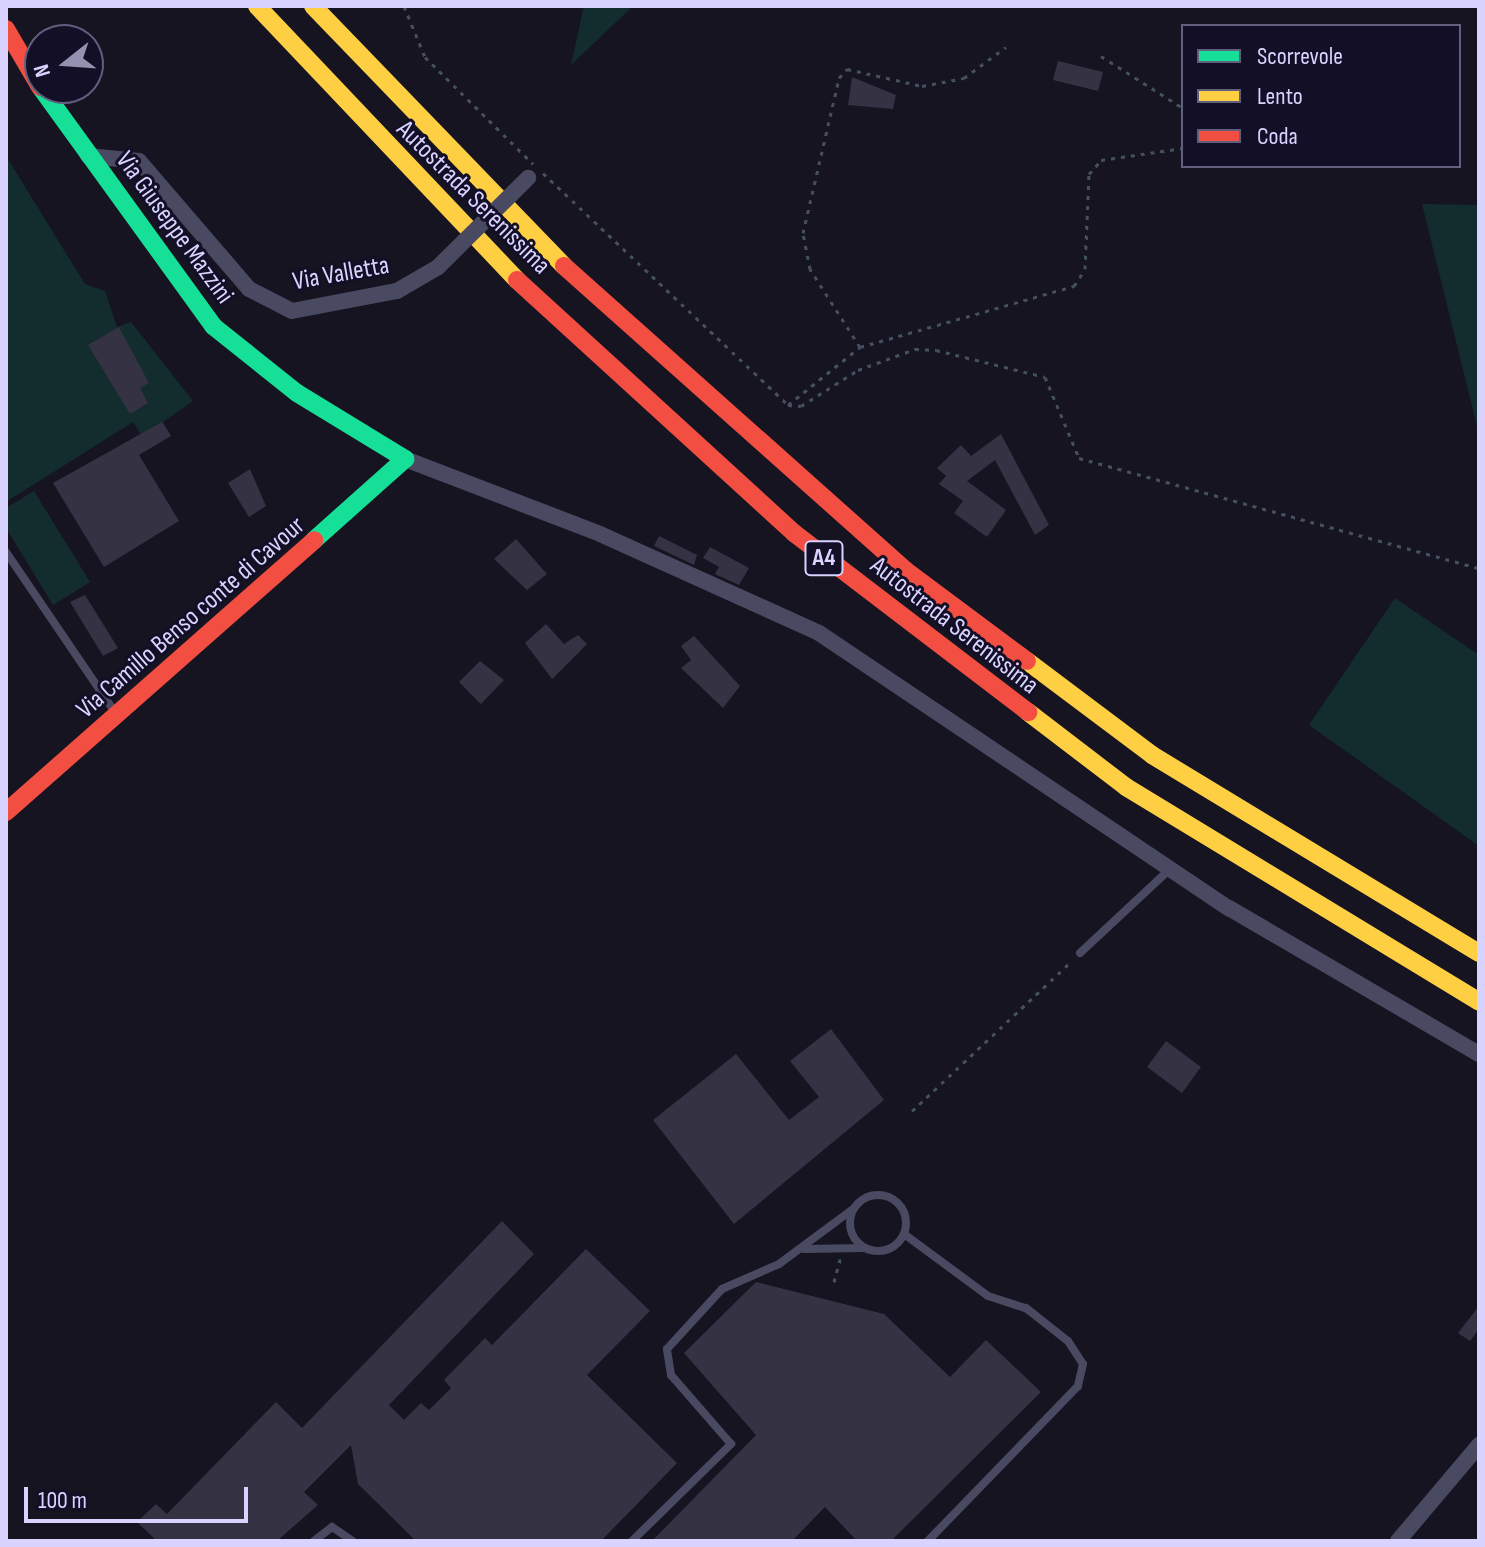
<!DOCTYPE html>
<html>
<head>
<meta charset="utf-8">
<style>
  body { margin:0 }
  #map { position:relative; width:1485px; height:1547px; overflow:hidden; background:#161421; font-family:"Sofia Sans Condensed",sans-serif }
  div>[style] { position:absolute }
  .green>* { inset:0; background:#132c2d }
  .building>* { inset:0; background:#343243 }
  .path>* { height:3px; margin-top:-1.5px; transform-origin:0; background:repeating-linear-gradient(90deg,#44505f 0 4px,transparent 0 10px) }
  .lane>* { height:8px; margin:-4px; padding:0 4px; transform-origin:4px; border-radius:4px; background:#4a4962 }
  .lane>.ring { margin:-4px; padding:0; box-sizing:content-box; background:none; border:8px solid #4a4962; border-radius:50% }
  .street>* { height:16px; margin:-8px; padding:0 8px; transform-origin:8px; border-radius:8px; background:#4a4962 }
  .fast>* { height:18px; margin:-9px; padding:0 9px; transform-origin:9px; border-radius:9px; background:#16e098 }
  .slow>* { height:18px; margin:-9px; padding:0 9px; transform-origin:9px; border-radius:9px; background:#ffcf43 }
  .jam>* { height:18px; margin:-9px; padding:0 9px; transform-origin:9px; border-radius:9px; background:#f24e42 }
  .street-bridge>* { height:16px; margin:-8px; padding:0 8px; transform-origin:8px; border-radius:8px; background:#4a4962 }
  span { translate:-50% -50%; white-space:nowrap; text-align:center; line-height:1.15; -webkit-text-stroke:6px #130f26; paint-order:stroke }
  .shield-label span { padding:2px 6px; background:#130f26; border:2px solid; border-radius:6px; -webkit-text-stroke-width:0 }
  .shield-label { font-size:24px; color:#d9d4ff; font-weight:700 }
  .street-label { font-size:26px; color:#d9d4ff }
  .frame { position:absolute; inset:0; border:8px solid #d9d4ff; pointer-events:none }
  .legend { position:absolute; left:1181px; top:24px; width:280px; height:144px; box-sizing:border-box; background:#130f26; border:2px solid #625e7d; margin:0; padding:10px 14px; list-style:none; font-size:24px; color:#d9d4ff }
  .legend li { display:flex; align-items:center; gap:16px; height:40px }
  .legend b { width:40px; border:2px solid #625e7d }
  .north { position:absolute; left:24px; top:24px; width:80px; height:80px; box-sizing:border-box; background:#130f26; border:2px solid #625e7d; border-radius:50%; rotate:253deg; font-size:22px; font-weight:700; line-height:32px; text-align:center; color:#d9d4ff }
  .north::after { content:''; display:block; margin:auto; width:28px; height:36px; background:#9591b1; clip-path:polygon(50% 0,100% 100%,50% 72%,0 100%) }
  .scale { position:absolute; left:24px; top:1487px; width:224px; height:36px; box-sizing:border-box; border:4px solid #d9d4ff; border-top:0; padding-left:10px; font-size:24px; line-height:28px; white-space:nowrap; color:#d9d4ff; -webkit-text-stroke:6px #130f26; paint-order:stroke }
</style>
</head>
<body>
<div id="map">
  <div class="green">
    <i style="clip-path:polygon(584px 6px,633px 6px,571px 65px)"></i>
    <i style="clip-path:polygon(6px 156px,85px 284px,105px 291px,117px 327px,131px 322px,193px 401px,163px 422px,171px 436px,150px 448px,133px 422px,6px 502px)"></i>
    <i style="clip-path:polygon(1422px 204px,1479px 205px,1479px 434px)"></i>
    <i style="clip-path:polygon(34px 491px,90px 582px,53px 605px,6px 528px,6px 508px)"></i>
    <i style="clip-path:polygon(1395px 598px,1479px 655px,1479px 846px,1309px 725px)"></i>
  </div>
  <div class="building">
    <i style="clip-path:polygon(1058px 61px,1103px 72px,1098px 91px,1053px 80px)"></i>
    <i style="clip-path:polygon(852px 77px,896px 95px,893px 109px,848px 105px)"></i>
    <i style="clip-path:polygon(119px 327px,149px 383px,140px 388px,148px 403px,130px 414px,88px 345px)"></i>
    <i style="clip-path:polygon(162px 422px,171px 436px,139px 455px,179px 521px,104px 567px,53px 483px)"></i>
    <i style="clip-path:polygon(1001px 434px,1049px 525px,1035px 535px,995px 460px,967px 481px,1006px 510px,987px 537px,954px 513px,963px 501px,939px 484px,946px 476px,937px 468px,961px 445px,971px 456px)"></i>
    <i style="clip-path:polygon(250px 469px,266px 506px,249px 517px,228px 483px)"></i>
    <i style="clip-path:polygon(659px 536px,697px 555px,694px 565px,654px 546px)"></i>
    <i style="clip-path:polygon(516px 539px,547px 574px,527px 590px,494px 559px)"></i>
    <i style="clip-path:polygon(710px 547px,749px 568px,739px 585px,715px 574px,719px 567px,703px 558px)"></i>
    <i style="clip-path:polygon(85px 595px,118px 648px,103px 656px,70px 602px)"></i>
    <i style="clip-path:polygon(546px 624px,564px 644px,578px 635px,587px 644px,552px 679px,525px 643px)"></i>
    <i style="clip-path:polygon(694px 636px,740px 686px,723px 708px,681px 668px,691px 660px,681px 646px)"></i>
    <i style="clip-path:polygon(480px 661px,504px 680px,481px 704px,459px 682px)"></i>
    <i style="clip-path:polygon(831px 1029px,884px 1100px,734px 1224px,653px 1120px,736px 1054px,789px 1120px,819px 1097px,790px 1061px)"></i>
    <i style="clip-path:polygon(1166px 1041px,1201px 1067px,1182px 1093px,1147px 1067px)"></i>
    <i style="clip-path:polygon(502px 1221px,534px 1254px,389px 1405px,404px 1420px,421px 1403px,429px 1410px,451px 1388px,444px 1380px,485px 1338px,492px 1345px,586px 1249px,650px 1311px,587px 1375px,677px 1463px,601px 1541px,416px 1541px,358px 1484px,351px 1445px,304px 1492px,318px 1505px,277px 1541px,157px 1541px,137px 1522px,156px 1504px,167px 1514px,276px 1402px,302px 1428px)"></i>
    <i style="clip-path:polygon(756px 1282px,884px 1314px,950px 1377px,986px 1340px,1041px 1392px,891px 1541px,857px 1541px,825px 1507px,792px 1541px,652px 1541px,756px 1435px,684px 1353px)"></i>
    <i style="clip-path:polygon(1479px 1306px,1479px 1329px,1470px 1341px,1458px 1333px)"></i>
  </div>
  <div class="path">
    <i style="left:404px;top:6px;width:55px;rotate:67.6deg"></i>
    <i style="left:425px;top:57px;width:152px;rotate:44.7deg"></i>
    <i style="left:1101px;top:56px;width:97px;rotate:32.4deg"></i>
    <i style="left:543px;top:173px;width:337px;rotate:43.4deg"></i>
    <i style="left:788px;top:405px;width:13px;rotate:4deg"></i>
    <i style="left:801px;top:406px;width:67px;rotate:-32.3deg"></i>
    <i style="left:858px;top:370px;width:61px;rotate:-20.2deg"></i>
    <i style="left:915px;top:349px;width:21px;rotate:3deg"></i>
    <i style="left:936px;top:350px;width:112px;rotate:13.9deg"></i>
    <i style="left:1045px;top:377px;width:88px;rotate:67.2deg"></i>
    <i style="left:1079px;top:458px;width:415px;rotate:15.4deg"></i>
    <i style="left:860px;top:347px;width:93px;rotate:-122.7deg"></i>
    <i style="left:810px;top:269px;width:37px;rotate:-101deg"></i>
    <i style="left:803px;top:233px;width:159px;rotate:-76.9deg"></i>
    <i style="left:839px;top:78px;width:12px;rotate:-48deg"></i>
    <i style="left:847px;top:69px;width:77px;rotate:12.8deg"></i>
    <i style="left:922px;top:86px;width:43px;rotate:-10.8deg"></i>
    <i style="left:964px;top:78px;width:52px;rotate:-36.4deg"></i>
    <i style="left:788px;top:405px;width:92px;rotate:-38.9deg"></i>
    <i style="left:860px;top:347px;width:223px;rotate:-15.9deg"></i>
    <i style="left:1074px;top:286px;width:20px;rotate:-57deg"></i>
    <i style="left:1085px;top:269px;width:95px;rotate:-87.6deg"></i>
    <i style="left:1089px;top:174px;width:18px;rotate:-49deg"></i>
    <i style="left:1101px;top:160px;width:83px;rotate:-8.3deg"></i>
    <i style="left:912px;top:1111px;width:219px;rotate:-43.2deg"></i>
    <i style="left:834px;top:1282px;width:24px;rotate:-75deg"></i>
  </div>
  <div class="lane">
    <i style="left:6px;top:552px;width:192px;rotate:55.8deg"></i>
    <i style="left:1080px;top:953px;width:122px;rotate:-43deg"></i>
    <i class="ring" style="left:850px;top:1195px;width:48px;height:48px"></i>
    <i style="left:904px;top:1234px;width:104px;rotate:36.4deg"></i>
    <i style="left:988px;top:1296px;width:40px;rotate:18deg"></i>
    <i style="left:1026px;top:1308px;width:53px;rotate:38.2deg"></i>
    <i style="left:1068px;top:1341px;width:27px;rotate:57deg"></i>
    <i style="left:1083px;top:1364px;width:23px;rotate:103deg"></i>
    <i style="left:1078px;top:1386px;width:216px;rotate:134.1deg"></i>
    <i style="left:804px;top:1249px;width:61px;rotate:-0.9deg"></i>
    <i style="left:314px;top:1541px;width:23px;rotate:-38deg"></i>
    <i style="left:332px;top:1527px;width:25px;rotate:34deg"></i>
    <i style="left:632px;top:1541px;width:139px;rotate:-44.4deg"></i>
    <i style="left:731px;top:1444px;width:91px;rotate:-131deg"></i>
    <i style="left:671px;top:1375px;width:26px;rotate:-99deg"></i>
    <i style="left:667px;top:1349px;width:81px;rotate:-47.5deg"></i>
    <i style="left:722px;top:1289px;width:62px;rotate:-23.7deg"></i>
    <i style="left:779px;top:1264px;width:92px;rotate:-36.6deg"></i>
  </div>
  <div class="street">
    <i style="left:88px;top:156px;width:51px;rotate:5.6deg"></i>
    <i style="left:139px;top:161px;width:169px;rotate:49.3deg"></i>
    <i style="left:249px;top:289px;width:48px;rotate:27.1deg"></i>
    <i style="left:292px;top:311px;width:107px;rotate:-10.8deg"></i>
    <i style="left:397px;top:291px;width:48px;rotate:-30.3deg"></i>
    <i style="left:405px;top:459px;width:209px;rotate:21deg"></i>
    <i style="left:600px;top:534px;width:240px;rotate:24.3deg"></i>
    <i style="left:819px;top:633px;width:494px;rotate:33.9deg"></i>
    <i style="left:1229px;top:908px;width:290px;rotate:30.3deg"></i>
    <i style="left:1398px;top:1541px;width:126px;rotate:-49.8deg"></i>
  </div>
  <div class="fast">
    <i style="left:41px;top:88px;width:294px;rotate:54.1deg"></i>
    <i style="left:213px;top:326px;width:107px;rotate:38.6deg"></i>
    <i style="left:297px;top:393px;width:127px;rotate:31.4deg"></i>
    <i style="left:405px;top:459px;width:122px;rotate:138.3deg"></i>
  </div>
  <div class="slow">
    <i style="left:257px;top:6px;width:378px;rotate:46.5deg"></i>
    <i style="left:313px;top:6px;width:361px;rotate:46deg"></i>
    <i style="left:1027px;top:661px;width:156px;rotate:36.9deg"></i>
    <i style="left:1152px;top:755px;width:382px;rotate:31.2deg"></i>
    <i style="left:1028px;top:712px;width:123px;rotate:37.4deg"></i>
    <i style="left:1126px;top:787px;width:413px;rotate:31.3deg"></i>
  </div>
  <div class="jam">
    <i style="left:6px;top:29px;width:67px;rotate:59.6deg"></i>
    <i style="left:564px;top:266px;width:457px;rotate:41.7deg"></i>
    <i style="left:905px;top:570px;width:152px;rotate:36.7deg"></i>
    <i style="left:517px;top:280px;width:375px;rotate:42.4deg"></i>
    <i style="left:794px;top:533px;width:295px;rotate:37.4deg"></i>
    <i style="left:6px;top:812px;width:411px;rotate:-41.4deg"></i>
  </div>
  <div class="street-bridge">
    <i style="left:438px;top:267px;width:127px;rotate:-44.7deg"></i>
  </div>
  <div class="shield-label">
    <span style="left:824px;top:558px">A4</span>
  </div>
  <div class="street-label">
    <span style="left:473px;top:198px;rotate:45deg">Autostrada Serenissima</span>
    <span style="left:174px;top:228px;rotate:54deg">Via Giuseppe Mazzini</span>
    <span style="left:341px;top:274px;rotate:-10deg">Via Valletta</span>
    <span style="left:191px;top:618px;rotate:-41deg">Via Camillo Benso conte di Cavour</span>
    <span style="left:954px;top:626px;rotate:38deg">Autostrada Serenissima</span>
  </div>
  <div class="frame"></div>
  <ul class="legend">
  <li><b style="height:10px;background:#16e098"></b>Scorrevole</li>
  <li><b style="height:10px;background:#ffcf43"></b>Lento</li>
  <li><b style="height:10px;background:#f24e42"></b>Coda</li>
  </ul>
  <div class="north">N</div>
  <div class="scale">100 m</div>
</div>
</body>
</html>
